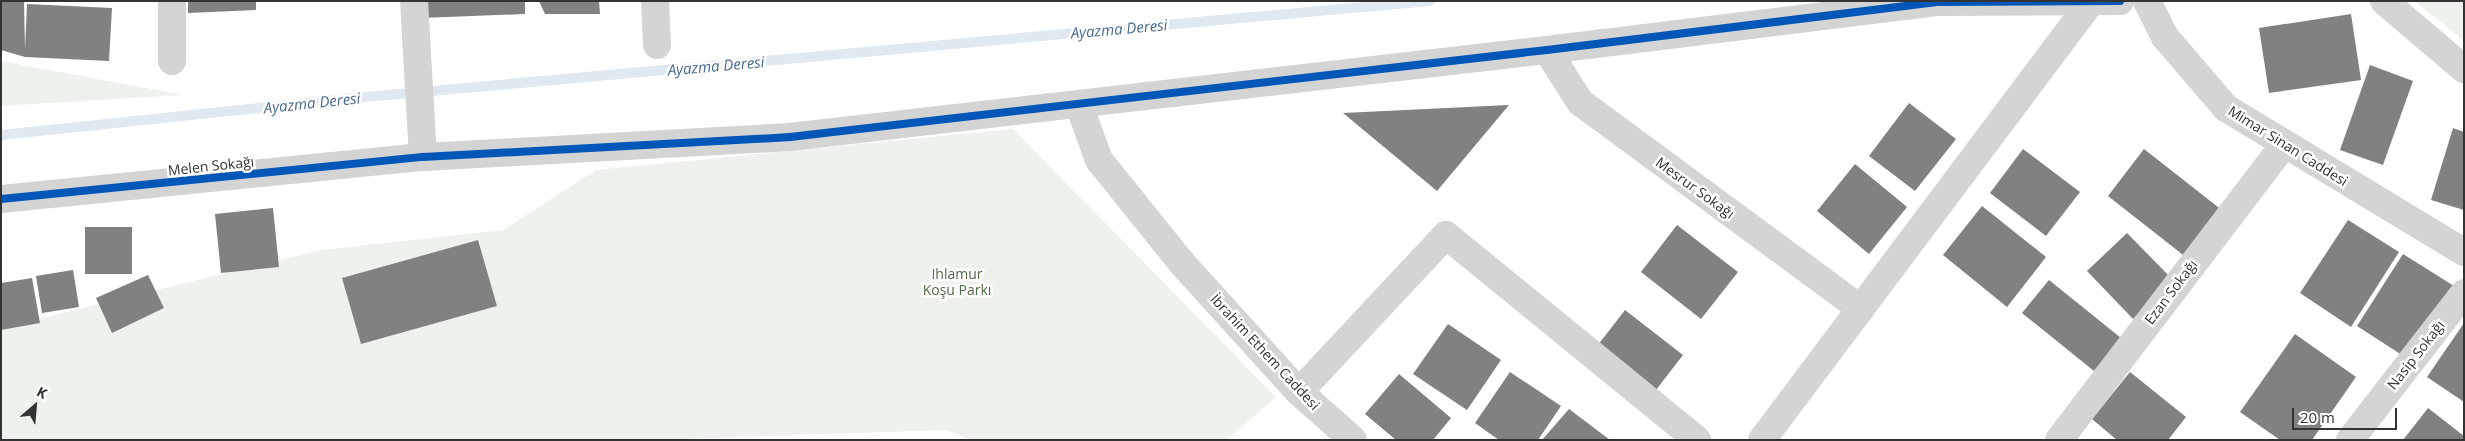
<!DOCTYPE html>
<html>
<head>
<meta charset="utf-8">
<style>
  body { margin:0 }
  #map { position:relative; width:2465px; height:441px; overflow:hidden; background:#fff; font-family:"Open Sans",sans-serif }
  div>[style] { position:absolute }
  .green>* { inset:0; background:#eef2ec }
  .stream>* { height:10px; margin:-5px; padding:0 5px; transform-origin:5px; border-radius:5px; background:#e0e8f1 }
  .building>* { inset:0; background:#818181 }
  .minor>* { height:28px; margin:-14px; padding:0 14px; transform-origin:14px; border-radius:14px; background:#d4d4d4 }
  .tertiary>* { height:28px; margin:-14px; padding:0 14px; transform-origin:14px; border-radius:14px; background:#d4d4d4 }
  .cycleway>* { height:8px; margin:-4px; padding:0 4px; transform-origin:4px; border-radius:4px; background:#0057b8 }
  span { translate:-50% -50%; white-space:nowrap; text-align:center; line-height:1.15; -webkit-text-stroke:5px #fff; paint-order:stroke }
  .street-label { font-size:14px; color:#333 }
  .park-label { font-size:14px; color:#516a44 }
  .water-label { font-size:15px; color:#486a8d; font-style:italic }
  .frame { position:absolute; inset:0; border:2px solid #333; pointer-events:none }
  .north { position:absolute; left:10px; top:381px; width:50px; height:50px; -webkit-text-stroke:4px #fff; paint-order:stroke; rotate:27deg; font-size:14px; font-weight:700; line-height:20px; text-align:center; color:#333 }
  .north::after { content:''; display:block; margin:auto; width:18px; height:22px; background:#333; clip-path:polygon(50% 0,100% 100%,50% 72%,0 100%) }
  .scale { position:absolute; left:2292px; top:408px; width:105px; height:22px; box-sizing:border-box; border:2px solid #333; border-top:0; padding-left:6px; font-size:15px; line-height:18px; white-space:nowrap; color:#333; -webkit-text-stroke:4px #fff; paint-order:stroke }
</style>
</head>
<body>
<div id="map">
  <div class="green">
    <i style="clip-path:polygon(2415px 1px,2464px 1px,2464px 41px)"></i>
    <i style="clip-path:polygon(1px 61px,183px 95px,1px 106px)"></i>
    <i style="clip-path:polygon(1013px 129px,1276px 397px,1227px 440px,970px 440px,946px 430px,656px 440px,1px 440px,1px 328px,321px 250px,503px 230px,596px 170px)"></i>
  </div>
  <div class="stream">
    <i style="left:1px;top:135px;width:355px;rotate:-6deg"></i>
    <i style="left:354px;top:98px;width:1080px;rotate:-5.15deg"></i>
  </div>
  <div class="building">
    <i style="clip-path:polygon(1px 1px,24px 1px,25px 49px,27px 4px,112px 8px,109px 61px,25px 57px,1px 50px)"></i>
    <i style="clip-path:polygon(188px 1px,256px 1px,256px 10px,188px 13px)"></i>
    <i style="clip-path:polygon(420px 1px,525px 1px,525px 14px,421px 18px)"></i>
    <i style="clip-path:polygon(539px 1px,599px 1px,600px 14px,545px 14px)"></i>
    <i style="clip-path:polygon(2351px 14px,2361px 80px,2269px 93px,2259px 28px)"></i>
    <i style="clip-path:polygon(2370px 65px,2413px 81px,2383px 165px,2340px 150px)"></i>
    <i style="clip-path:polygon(1909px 103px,1956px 139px,1915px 191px,1869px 156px)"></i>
    <i style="clip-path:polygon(1509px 105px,1437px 191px,1343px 113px)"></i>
    <i style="clip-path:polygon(2453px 128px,2464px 132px,2464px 210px,2431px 200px)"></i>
    <i style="clip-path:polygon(2023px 149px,2080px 192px,2046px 236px,1990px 193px)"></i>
    <i style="clip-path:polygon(2144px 149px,2223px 211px,2187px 258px,2108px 196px)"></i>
    <i style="clip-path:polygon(1855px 164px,1907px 207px,1869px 254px,1817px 211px)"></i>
    <i style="clip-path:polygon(1982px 206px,2046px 257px,2007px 307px,1943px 255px)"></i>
    <i style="clip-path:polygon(273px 208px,279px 267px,221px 273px,215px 214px)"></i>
    <i style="clip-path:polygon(2348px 220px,2399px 252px,2351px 327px,2300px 293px)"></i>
    <i style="clip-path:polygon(1677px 225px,1738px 272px,1701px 319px,1641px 272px)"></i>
    <i style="clip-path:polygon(85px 227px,132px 227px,132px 274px,85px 274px)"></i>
    <i style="clip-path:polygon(2127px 233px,2173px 280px,2133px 319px,2087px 271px)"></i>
    <i style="clip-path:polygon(478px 240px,497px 306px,361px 344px,342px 278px)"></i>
    <i style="clip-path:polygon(2403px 254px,2454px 286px,2408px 359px,2357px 326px)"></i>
    <i style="clip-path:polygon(73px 270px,79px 307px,42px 313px,36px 276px)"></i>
    <i style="clip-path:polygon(148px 275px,164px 308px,112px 333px,96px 298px)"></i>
    <i style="clip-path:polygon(32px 278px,40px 323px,1px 330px,1px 283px)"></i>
    <i style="clip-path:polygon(2049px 280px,2121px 338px,2094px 371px,2022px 313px)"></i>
    <i style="clip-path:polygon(1625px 310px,1683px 355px,1649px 399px,1591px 354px)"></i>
    <i style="clip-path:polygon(2464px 323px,2464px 402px,2427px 377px)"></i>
    <i style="clip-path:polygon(1448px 324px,1501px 360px,1467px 410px,1413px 374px)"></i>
    <i style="clip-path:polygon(2295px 334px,2356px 377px,2312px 440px,2280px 440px,2240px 412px)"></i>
    <i style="clip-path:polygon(1510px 372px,1561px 406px,1538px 440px,1499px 440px,1475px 423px)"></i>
    <i style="clip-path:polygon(2130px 372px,2186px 417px,2168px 440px,2117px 440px,2092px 419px)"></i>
    <i style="clip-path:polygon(1399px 374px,1451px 418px,1433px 440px,1396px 440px,1365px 414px)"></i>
    <i style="clip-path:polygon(2428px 408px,2464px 436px,2464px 440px,2403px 440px)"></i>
    <i style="clip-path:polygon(1569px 409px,1610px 440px,1542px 440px)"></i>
  </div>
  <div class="minor">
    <i style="left:414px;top:1px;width:156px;rotate:86.7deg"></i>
    <i style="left:655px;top:1px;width:44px;rotate:87.4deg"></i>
    <i style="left:2384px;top:1px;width:105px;rotate:40.4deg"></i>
    <i style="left:1547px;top:50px;width:62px;rotate:57.6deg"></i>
    <i style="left:1580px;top:102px;width:349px;rotate:36.4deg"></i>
    <i style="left:172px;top:61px;width:60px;rotate:-90deg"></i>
    <i style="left:1079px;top:105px;width:59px;rotate:70deg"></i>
    <i style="left:1099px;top:160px;width:131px;rotate:51.2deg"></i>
    <i style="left:1181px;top:262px;width:176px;rotate:47.8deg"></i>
    <i style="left:1299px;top:392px;width:72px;rotate:41.6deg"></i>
    <i style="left:1px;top:199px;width:424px;rotate:-5.7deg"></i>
    <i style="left:423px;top:157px;width:368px;rotate:-3.1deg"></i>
    <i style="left:790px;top:137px;width:762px;rotate:-6.56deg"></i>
    <i style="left:1547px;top:50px;width:395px;rotate:-7deg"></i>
    <i style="left:1939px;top:2px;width:181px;rotate:-0.3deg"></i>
    <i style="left:1299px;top:392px;width:215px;rotate:-46.9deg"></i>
    <i style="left:1446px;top:235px;width:324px;rotate:39.2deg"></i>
    <i style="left:1762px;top:440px;width:546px;rotate:-53.11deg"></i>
    <i style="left:2059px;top:440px;width:371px;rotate:-52.7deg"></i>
    <i style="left:2350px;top:440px;width:186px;rotate:-52.2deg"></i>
  </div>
  <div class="tertiary">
    <i style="left:2147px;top:1px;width:40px;rotate:63.4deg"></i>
    <i style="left:2165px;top:37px;width:94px;rotate:49.3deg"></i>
    <i style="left:2226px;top:108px;width:278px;rotate:31.2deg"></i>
  </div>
  <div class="cycleway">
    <i style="left:1px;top:199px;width:424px;rotate:-5.7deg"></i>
    <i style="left:423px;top:157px;width:368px;rotate:-3.1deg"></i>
    <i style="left:790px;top:137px;width:762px;rotate:-6.56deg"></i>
    <i style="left:1547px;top:50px;width:395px;rotate:-7deg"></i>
    <i style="left:1939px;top:2px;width:181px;rotate:-0.3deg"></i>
  </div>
  <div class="street-label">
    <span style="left:2288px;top:146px;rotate:32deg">Mimar Sinan Caddesi</span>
    <span style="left:211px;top:166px;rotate:-6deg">Melen Sokağı</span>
    <span style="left:1695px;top:188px;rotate:36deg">Mesrur Sokağı</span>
    <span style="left:2171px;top:292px;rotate:-53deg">Ezan Sokağı</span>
    <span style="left:1265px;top:352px;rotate:47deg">İbrahim Ethem Caddesi</span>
    <span style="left:2416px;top:355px;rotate:-52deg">Nasip Sokağı</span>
  </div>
  <div class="park-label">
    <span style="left:957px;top:282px">Ihlamur<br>Koşu Parkı</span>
  </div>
  <div class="water-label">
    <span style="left:1119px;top:29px;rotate:-5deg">Ayazma Deresi</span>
    <span style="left:716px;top:66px;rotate:-5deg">Ayazma Deresi</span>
    <span style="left:312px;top:103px;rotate:-6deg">Ayazma Deresi</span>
  </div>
  <div class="frame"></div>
  <div class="north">K</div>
  <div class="scale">20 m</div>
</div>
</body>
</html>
